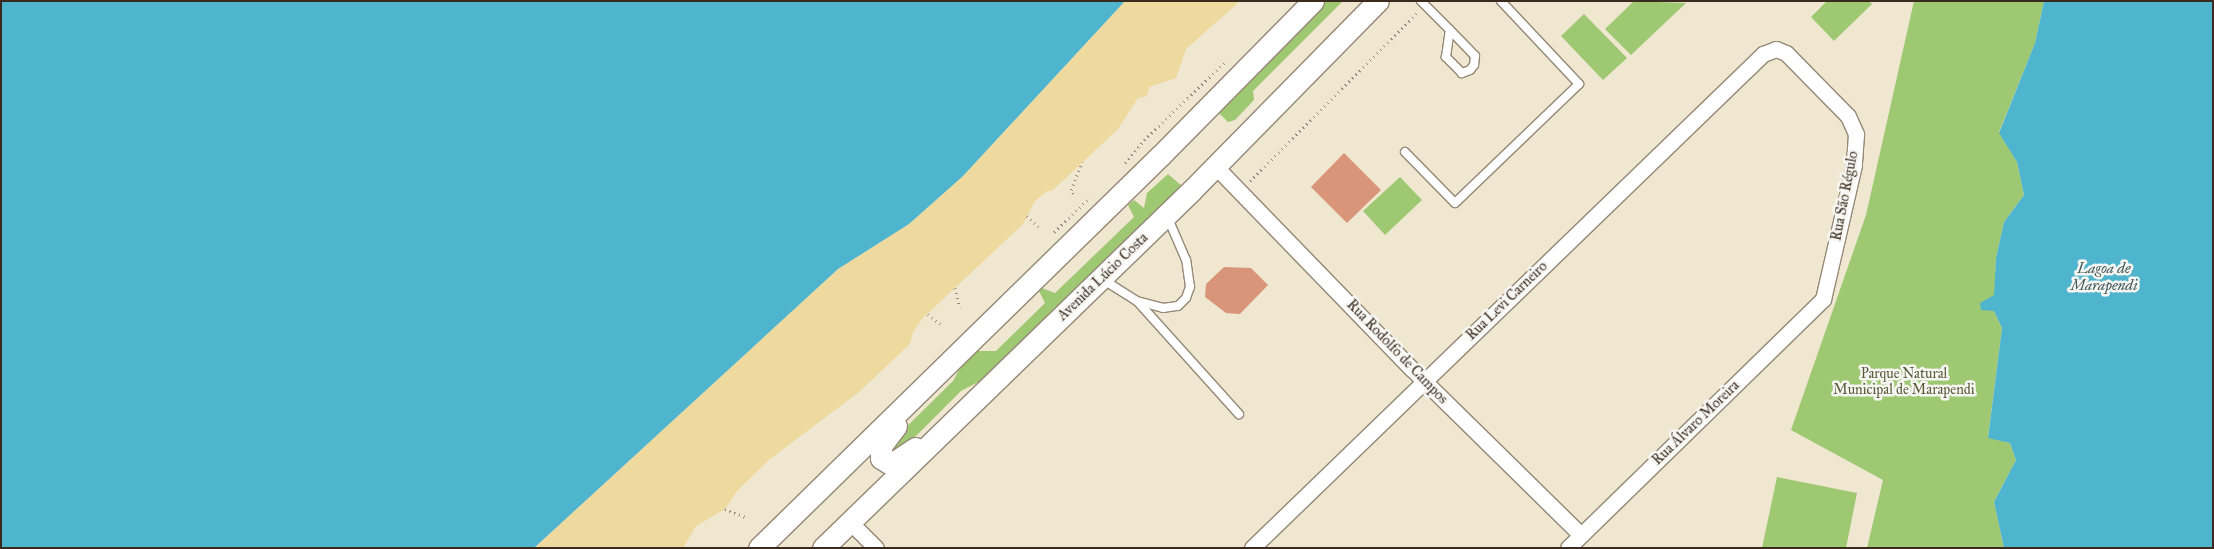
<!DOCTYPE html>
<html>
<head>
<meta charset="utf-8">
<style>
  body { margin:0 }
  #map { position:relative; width:2214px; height:549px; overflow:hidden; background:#efe7d0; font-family:"IM FELL Great Primer",serif }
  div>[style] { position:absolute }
  .green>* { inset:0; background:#9fc873 }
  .sand>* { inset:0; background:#eeda9e }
  .water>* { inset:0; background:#4fb4ce }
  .building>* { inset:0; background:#d99579 }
  .path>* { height:2.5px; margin-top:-1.25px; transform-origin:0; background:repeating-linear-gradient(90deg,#958877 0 1px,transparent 0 5px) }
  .roads { filter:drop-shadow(1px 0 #958877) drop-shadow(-1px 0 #958877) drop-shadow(0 1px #958877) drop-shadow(0 -1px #958877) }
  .service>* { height:8px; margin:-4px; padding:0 4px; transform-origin:4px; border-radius:4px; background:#fff }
  .minor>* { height:15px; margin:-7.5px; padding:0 7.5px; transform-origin:7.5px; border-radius:7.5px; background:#fff }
  .secondary>* { height:21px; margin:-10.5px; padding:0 10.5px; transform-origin:10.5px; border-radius:10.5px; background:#fff }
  span { translate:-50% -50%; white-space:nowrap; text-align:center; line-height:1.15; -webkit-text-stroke:5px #f6f6f2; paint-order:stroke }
  .street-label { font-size:14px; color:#3b2a1e }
  .park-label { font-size:14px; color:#595938 }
  .water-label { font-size:15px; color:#425a5c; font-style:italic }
  .frame { position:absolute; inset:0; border:2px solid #3b2a1e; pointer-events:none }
</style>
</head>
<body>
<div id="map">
  <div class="green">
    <i style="clip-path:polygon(1325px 1px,1343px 1px,1253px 91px,1254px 100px,1235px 120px,1228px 122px,1217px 111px)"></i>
    <i style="clip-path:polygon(1634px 1px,1686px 3px,1631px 55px,1605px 29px)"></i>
    <i style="clip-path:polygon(1827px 1px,1869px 1px,1872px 4px,1834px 41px,1811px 17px)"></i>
    <i style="clip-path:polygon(1914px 1px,2044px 1px,2035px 43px,1999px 132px,2017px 162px,2024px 195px,2004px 222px,1996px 258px,1994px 311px,2002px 328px,1988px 437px,2010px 443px,2016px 460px,1994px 502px,2004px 548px,1867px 548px,1883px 480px,1791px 430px,1866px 215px)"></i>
    <i style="clip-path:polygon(1584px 14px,1627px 58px,1603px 80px,1561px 36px)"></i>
    <i style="clip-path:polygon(1168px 174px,1182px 186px,984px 379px,961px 391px,900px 452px,891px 449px,892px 441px,953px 381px,965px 359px,973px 351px,996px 351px,1045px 303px,1039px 291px,1042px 288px,1055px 293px,1134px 217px,1128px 205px,1134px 200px,1144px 208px,1147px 193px)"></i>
    <i style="clip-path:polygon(1400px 177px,1422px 200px,1385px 235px,1363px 211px)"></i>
    <i style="clip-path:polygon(1777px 477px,1857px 493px,1846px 548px,1762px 548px)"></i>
  </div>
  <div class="sand">
    <i style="clip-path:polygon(1125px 1px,1240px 1px,1186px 49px,1176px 78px,1149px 87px,1147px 96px,1138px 98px,1118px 129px,1052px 191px,1047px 191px,1035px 201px,1023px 224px,923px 318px,913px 332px,910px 344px,859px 392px,770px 459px,737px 491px,725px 509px,696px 526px,683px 548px,534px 548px,838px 269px,909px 224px,963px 176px)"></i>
  </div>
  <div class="water">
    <i style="clip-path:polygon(1px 1px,1125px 1px,963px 176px,909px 224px,838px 269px,534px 548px,1px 548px)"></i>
    <i style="clip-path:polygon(2044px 1px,2213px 1px,2213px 548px,2004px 548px,1994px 502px,2016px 460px,2010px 443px,1988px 438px,2002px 328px,1994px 311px,1981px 310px,1980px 303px,1994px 295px,1996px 258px,2004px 222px,2024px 195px,2017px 162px,1999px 133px,2035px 43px)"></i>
  </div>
  <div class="building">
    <i style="clip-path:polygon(1344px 153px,1381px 190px,1347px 223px,1311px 187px)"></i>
    <i style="clip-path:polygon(1224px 267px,1251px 268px,1268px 285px,1240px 314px,1226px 313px,1205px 297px,1206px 284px)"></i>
  </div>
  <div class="path">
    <i style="left:1125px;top:163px;width:30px;rotate:-50deg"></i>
    <i style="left:1144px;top:140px;width:115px;rotate:-43.9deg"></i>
    <i style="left:1250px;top:181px;width:237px;rotate:-45.2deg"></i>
    <i style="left:1073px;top:194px;width:4px;rotate:-117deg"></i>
    <i style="left:1071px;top:190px;width:30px;rotate:-69deg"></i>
    <i style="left:1027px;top:216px;width:18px;rotate:43deg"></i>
    <i style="left:1054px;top:232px;width:50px;rotate:-44.2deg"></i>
    <i style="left:955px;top:288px;width:20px;rotate:75deg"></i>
    <i style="left:928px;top:314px;width:16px;rotate:38deg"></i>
    <i style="left:725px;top:509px;width:22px;rotate:22deg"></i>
  </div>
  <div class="roads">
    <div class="service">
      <i style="left:1421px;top:1px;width:41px;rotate:45deg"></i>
      <i style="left:1450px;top:30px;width:36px;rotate:46deg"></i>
      <i style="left:1475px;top:56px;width:9px;rotate:96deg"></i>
      <i style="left:1474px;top:65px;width:6px;rotate:129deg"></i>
      <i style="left:1470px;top:70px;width:9px;rotate:159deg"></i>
      <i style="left:1462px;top:73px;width:23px;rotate:-135deg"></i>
      <i style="left:1446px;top:57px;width:27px;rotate:-82deg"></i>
      <i style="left:1405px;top:152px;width:71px;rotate:45.6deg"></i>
      <i style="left:1455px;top:203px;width:172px;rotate:-43.8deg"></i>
      <i style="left:1579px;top:84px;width:114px;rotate:-133.2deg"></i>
      <i style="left:1102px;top:279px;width:41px;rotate:32.2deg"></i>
      <i style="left:1137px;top:301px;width:27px;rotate:15deg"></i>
      <i style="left:1163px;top:308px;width:15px;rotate:-8deg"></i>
      <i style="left:1178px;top:306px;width:11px;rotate:-45deg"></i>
      <i style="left:1186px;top:298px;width:12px;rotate:-70deg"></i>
      <i style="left:1190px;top:287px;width:27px;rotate:-98deg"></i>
      <i style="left:1186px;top:260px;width:48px;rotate:-113.4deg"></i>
      <i style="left:1138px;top:302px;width:151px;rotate:48deg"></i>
    </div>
    <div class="minor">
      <i style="left:1215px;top:166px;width:283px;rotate:45.9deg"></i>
      <i style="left:1412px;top:369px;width:237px;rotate:44.5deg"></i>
      <i style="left:849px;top:521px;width:38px;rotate:45deg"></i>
      <i style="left:1252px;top:548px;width:711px;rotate:-44.03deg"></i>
      <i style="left:1763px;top:54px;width:14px;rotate:-21deg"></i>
      <i style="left:1776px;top:49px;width:11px;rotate:22deg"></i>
      <i style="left:1786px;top:53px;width:88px;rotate:45.5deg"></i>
      <i style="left:1848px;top:116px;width:20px;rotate:66deg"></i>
      <i style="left:1856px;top:134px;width:31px;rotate:94deg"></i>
      <i style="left:1854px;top:165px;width:138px;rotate:103deg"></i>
      <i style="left:1823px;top:299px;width:356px;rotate:135.7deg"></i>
    </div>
    <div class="secondary">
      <i style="left:896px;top:426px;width:25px;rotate:127deg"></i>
      <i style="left:881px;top:446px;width:12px;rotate:90deg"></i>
      <i style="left:881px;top:458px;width:9px;rotate:32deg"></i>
      <i style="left:889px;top:463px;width:7px;rotate:-16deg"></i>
      <i style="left:896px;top:461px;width:23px;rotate:-34deg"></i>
      <i style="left:759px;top:548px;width:561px;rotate:-44.35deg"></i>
      <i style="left:1160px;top:156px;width:218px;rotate:-45.4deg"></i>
      <i style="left:823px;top:548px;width:514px;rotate:-44.13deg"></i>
      <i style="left:1192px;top:190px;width:265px;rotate:-45.5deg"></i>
    </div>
  </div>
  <div class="street-label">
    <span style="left:1845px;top:196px;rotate:-79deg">Rua São Régulo</span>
    <span style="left:1103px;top:277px;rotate:-44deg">Avenida Lúcio Costa</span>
    <span style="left:1507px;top:301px;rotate:-44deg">Rua Levi Carneiro</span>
    <span style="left:1397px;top:352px;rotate:46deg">Rua Rodolfo de Campos</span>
    <span style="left:1696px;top:423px;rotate:-44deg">Rua Álvaro Moreira</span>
  </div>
  <div class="park-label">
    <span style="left:1904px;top:382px">Parque Natural<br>Municipal de Marapendi</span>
  </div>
  <div class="water-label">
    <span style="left:2104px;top:277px">Lagoa de<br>Marapendi</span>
  </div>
  <div class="frame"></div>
</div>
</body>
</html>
